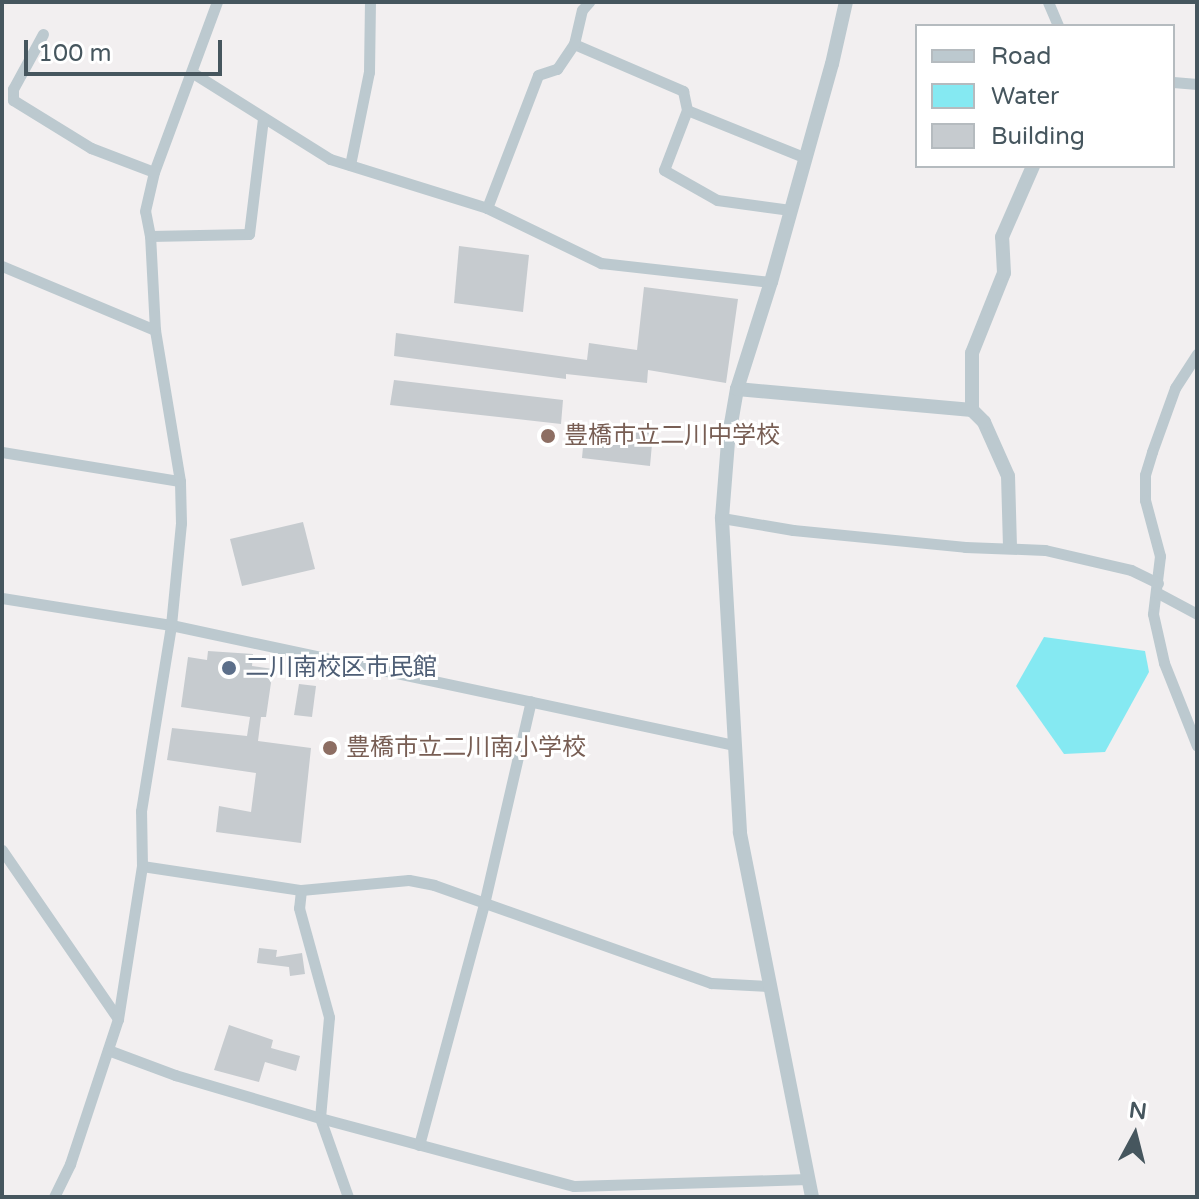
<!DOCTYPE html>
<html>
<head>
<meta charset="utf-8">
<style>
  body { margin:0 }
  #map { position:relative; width:1199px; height:1199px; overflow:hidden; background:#f2eff0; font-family:"Varela Round","Noto Sans JP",sans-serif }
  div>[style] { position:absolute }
  .water>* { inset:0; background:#85e9f2 }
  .building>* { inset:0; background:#c6cbcf }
  .minor>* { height:11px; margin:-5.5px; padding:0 5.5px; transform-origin:5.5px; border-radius:5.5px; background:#bcc9cf }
  .tertiary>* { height:14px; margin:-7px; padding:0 7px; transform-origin:7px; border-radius:7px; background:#bcc9cf }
  .dots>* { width:22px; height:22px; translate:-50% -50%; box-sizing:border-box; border:4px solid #fff; border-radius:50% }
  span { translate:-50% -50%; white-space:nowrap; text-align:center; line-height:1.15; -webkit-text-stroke:6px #fff; paint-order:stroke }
  .education-label { font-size:24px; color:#785e54 }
  .left { translate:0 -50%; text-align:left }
  .service-label { font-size:24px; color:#4e5e75 }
  .frame { position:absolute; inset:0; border:4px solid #46565e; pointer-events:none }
  .legend { position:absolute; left:915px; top:24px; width:260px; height:144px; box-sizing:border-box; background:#fff; border:2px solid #b5bbbf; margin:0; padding:10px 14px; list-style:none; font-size:24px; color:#46565e }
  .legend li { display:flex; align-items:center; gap:16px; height:40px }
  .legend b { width:40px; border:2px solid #b5bbbf }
  .north { position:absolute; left:1095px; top:1095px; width:80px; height:80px; -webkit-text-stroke:6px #fff; paint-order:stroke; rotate:7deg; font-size:22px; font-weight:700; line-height:32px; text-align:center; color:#46565e }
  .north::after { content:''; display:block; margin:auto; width:28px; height:36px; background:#46565e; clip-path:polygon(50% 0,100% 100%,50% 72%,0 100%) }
  .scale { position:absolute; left:24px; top:40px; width:198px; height:36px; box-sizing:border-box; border:4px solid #46565e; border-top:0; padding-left:10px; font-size:24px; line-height:28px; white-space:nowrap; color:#46565e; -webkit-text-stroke:6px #fff; paint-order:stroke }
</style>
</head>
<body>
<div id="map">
  <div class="water">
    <i style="clip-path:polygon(1044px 637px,1145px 651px,1149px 672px,1105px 752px,1064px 754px,1016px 686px)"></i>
  </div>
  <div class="building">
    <i style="clip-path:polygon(459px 246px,529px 255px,523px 312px,454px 303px)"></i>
    <i style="clip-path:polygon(644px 287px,738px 299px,726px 383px,648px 370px,647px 383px,566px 374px,566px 379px,394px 356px,396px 333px,587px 360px,589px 343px,637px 350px)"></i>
    <i style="clip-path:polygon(394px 380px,563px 400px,561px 424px,390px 405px)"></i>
    <i style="clip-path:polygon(585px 425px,653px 433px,650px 466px,582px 458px)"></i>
    <i style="clip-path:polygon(303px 522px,315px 569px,242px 586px,230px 539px)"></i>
    <i style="clip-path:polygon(208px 651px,253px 654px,252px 666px,273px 669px,266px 717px,261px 717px,258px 741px,311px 748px,301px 843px,216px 832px,219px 806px,251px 812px,256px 773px,167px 760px,172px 728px,247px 736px,250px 717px,181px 707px,188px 657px,207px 660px)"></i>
    <i style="clip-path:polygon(299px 684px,316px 686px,312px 717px,294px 715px)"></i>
    <i style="clip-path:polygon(259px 948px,277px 950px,276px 957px,302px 953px,305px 974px,290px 976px,289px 967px,257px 963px)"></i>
    <i style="clip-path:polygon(229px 1025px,273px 1040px,271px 1048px,300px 1056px,296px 1071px,265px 1062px,259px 1082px,214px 1070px)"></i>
  </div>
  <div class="minor">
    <i style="left:1048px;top:2px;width:26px;rotate:67deg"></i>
    <i style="left:43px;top:34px;width:63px;rotate:118.6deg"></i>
    <i style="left:13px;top:89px;width:11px;rotate:90deg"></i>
    <i style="left:13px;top:100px;width:92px;rotate:31.6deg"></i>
    <i style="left:91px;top:148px;width:67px;rotate:20.9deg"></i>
    <i style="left:574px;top:44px;width:119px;rotate:23.3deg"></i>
    <i style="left:683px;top:91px;width:19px;rotate:78deg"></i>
    <i style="left:687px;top:110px;width:128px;rotate:22deg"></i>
    <i style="left:193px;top:73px;width:162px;rotate:32.1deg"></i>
    <i style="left:330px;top:159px;width:164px;rotate:17.3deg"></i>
    <i style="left:487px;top:208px;width:127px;rotate:25.8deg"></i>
    <i style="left:601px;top:263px;width:171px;rotate:6.4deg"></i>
    <i style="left:1173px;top:82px;width:24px;rotate:5deg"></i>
    <i style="left:687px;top:110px;width:64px;rotate:111deg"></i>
    <i style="left:664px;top:170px;width:61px;rotate:29.5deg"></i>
    <i style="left:717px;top:200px;width:74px;rotate:7.8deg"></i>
    <i style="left:350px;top:165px;width:95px;rotate:-78.5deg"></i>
    <i style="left:369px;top:72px;width:70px;rotate:-89.2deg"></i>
    <i style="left:487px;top:208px;width:142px;rotate:-69deg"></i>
    <i style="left:538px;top:75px;width:20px;rotate:-18deg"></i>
    <i style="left:557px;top:69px;width:30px;rotate:-56deg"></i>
    <i style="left:574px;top:44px;width:35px;rotate:-77deg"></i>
    <i style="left:582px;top:10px;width:11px;rotate:-49deg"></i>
    <i style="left:150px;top:236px;width:99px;rotate:-1.2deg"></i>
    <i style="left:249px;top:234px;width:117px;rotate:-83.1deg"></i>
    <i style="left:2px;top:266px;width:166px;rotate:22.7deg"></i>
    <i style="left:1197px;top:354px;width:40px;rotate:122.9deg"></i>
    <i style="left:1175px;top:388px;width:68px;rotate:109.8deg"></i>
    <i style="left:1152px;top:452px;width:24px;rotate:107deg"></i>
    <i style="left:1145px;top:475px;width:25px;rotate:90deg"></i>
    <i style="left:1145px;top:500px;width:58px;rotate:75deg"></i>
    <i style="left:1160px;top:556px;width:58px;rotate:96.9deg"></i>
    <i style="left:1153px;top:614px;width:50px;rotate:77.3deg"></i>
    <i style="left:1164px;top:663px;width:89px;rotate:68.3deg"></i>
    <i style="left:2px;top:452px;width:180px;rotate:9.3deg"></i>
    <i style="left:722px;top:518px;width:72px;rotate:9.6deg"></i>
    <i style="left:793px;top:530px;width:173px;rotate:5.6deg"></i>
    <i style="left:965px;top:547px;width:80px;rotate:2.1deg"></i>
    <i style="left:1045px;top:550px;width:88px;rotate:13.1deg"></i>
    <i style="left:1131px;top:570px;width:30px;rotate:26deg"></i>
    <i style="left:1156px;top:592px;width:47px;rotate:28.2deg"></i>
    <i style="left:2px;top:598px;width:171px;rotate:9.1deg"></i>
    <i style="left:171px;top:625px;width:576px;rotate:12.03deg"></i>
    <i style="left:2px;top:850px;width:205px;rotate:55.5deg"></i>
    <i style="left:142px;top:866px;width:161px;rotate:8.6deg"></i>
    <i style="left:301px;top:890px;width:108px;rotate:-5.3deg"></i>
    <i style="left:409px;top:880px;width:25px;rotate:11deg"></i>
    <i style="left:434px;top:885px;width:294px;rotate:19.5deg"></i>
    <i style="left:711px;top:983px;width:58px;rotate:3deg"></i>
    <i style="left:301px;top:890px;width:18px;rotate:96deg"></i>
    <i style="left:299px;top:908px;width:113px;rotate:74.6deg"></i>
    <i style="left:329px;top:1017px;width:101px;rotate:95.1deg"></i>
    <i style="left:320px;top:1118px;width:84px;rotate:70.5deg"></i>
    <i style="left:108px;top:1050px;width:72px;rotate:20.5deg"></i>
    <i style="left:175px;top:1075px;width:151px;rotate:16.5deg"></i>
    <i style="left:320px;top:1118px;width:263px;rotate:15deg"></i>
    <i style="left:574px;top:1186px;width:234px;rotate:-1.7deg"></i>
    <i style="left:419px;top:1145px;width:250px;rotate:-74.9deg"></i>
    <i style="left:484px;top:904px;width:208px;rotate:-77deg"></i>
    <i style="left:54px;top:1197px;width:37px;rotate:-64deg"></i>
    <i style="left:70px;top:1164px;width:153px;rotate:-71.7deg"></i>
    <i style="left:118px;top:1019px;width:155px;rotate:-81.1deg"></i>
    <i style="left:142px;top:866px;width:55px;rotate:-91deg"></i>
    <i style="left:141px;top:811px;width:188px;rotate:-80.8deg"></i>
    <i style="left:171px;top:625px;width:102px;rotate:-84.4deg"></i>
    <i style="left:181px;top:523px;width:42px;rotate:-91.4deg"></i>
    <i style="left:180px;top:481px;width:153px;rotate:-99.4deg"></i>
    <i style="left:155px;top:330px;width:94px;rotate:-93deg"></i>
    <i style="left:150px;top:236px;width:25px;rotate:-101deg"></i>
    <i style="left:145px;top:211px;width:40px;rotate:-77deg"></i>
    <i style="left:154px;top:172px;width:181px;rotate:-69.7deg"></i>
  </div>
  <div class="tertiary">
    <i style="left:737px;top:389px;width:236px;rotate:5.1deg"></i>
    <i style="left:1010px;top:547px;width:71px;rotate:-91.6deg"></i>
    <i style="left:1008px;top:476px;width:59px;rotate:-114deg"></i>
    <i style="left:984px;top:422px;width:17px;rotate:-135deg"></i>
    <i style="left:972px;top:410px;width:57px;rotate:-90deg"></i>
    <i style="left:972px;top:353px;width:86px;rotate:-68.2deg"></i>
    <i style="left:1004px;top:273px;width:36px;rotate:-93deg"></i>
    <i style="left:1002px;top:237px;width:77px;rotate:-66.4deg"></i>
    <i style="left:812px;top:1197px;width:372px;rotate:-101.2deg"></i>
    <i style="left:740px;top:832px;width:315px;rotate:-93.3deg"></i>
    <i style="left:722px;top:518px;width:77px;rotate:-85.5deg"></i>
    <i style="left:728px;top:441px;width:53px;rotate:-80.2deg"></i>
    <i style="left:737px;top:389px;width:112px;rotate:-72.4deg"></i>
    <i style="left:771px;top:282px;width:226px;rotate:-74.4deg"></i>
    <i style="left:832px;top:64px;width:64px;rotate:-77.3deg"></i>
  </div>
  <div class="dots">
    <i style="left:548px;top:436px;background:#8d6e63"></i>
    <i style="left:229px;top:668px;background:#5c6f8a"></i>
    <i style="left:330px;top:748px;background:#8d6e63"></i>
  </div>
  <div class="education-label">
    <span class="left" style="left:564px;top:436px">豊橋市立二川中学校</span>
    <span class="left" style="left:346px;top:748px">豊橋市立二川南小学校</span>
  </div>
  <div class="service-label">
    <span class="left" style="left:245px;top:668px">二川南校区市民館</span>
  </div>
  <div class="frame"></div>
  <ul class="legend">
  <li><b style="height:10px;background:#bcc9cf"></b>Road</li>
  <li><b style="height:22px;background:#85e9f2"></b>Water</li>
  <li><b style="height:22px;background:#c6cbcf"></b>Building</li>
  </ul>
  <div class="north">N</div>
  <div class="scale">100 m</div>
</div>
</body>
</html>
